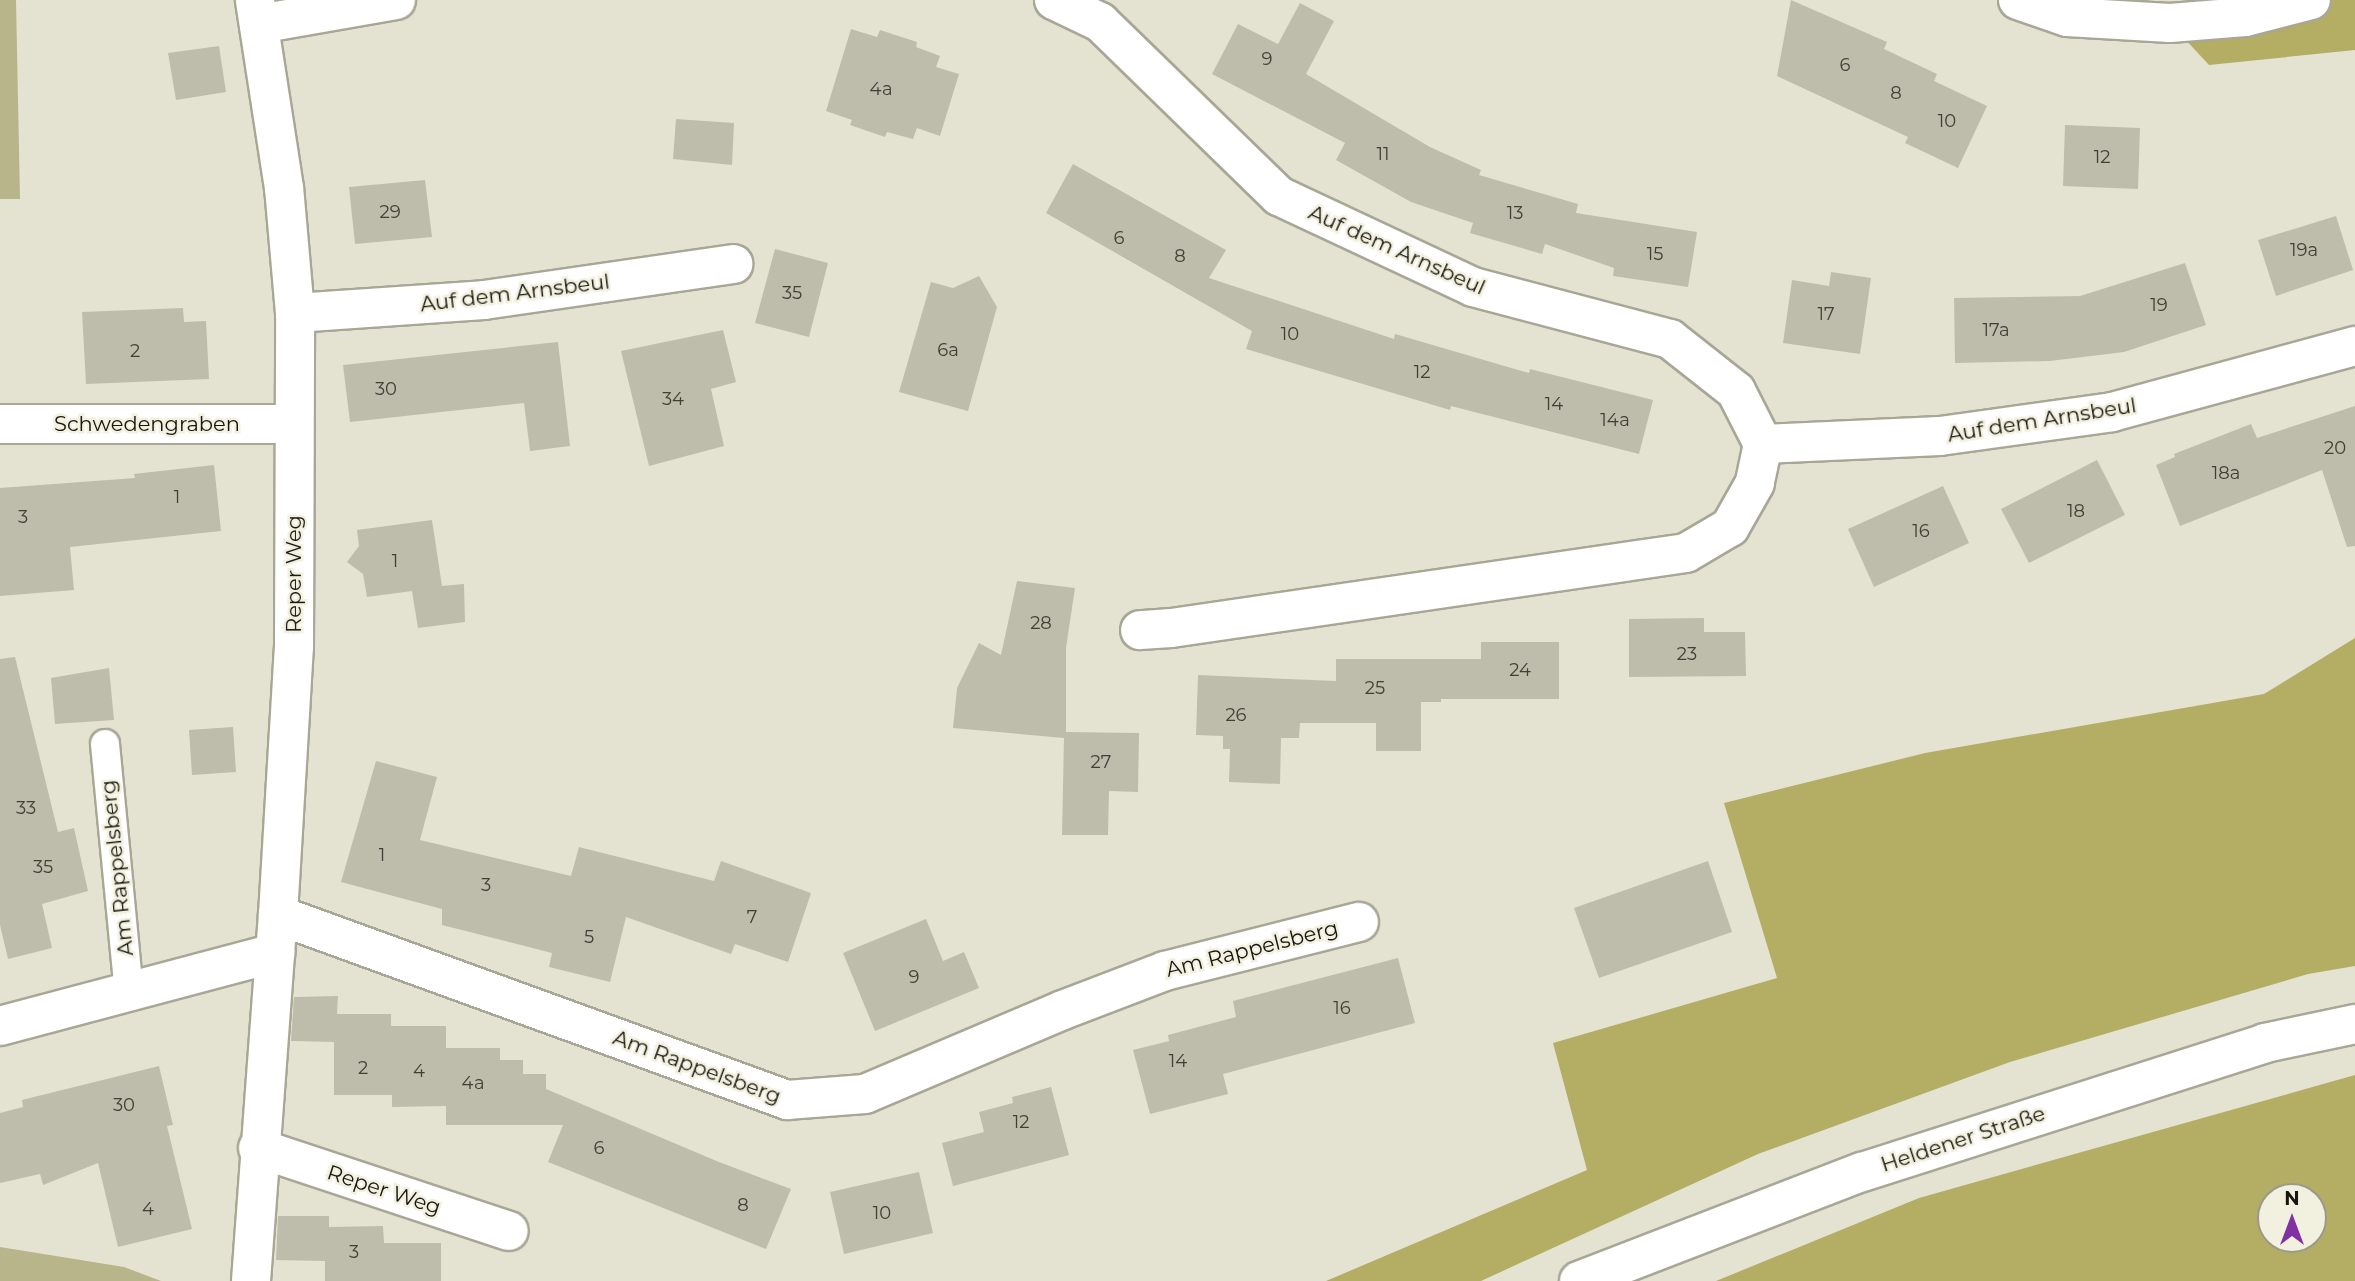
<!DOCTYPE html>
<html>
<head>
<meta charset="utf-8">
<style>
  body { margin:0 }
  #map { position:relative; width:2355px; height:1281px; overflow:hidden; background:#e4e3d2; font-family:Montserrat,sans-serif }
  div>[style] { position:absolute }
  .green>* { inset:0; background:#b8b58a }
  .forest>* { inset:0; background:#b4ae65 }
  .building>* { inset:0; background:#bebdac }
  .roads { filter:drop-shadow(2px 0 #a8a796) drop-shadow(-2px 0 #a8a796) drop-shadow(0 2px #a8a796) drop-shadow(0 -2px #a8a796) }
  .lane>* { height:28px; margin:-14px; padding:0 14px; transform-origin:14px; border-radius:14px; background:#fff }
  .street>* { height:38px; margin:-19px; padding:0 19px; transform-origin:19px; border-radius:19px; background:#fff }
  .secondary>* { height:38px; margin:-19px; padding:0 19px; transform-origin:19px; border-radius:19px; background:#fff }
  span { translate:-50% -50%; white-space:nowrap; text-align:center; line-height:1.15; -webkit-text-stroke:5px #f2f1df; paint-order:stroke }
  .number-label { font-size:18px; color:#414037 }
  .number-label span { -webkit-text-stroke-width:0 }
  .street-label { font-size:21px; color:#171610 }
  .north { position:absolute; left:2257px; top:1183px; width:70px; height:70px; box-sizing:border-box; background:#f2f1df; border:2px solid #9a998c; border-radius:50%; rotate:0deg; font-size:19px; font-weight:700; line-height:28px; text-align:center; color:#171610 }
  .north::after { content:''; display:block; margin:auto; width:24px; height:32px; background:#8031a2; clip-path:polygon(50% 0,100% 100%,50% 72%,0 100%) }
</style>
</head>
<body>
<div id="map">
  <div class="green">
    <i style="clip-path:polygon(0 0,16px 0,20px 199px,0 199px)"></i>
    <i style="clip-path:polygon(0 1247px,124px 1267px,161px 1281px,0 1281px)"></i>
  </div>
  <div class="forest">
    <i style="clip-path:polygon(2311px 0,2355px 0,2355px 50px,2209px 65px,2170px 23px)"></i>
    <i style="clip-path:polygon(2355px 638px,2355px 966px,2308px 974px,2010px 1062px,1758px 1154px,1481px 1281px,1326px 1281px,1587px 1170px,1553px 1043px,1777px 978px,1724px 803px,1925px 753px,2264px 694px)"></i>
    <i style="clip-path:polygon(evenodd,2355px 1075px,2355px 1281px,1716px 1281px,1919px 1198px,2355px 1075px,2271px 1197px,2313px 1197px,2313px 1239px,2271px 1239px,2271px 1197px)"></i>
  </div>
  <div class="building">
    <i style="clip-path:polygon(1791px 0,1887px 42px,1884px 49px,1937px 74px,1934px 81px,1987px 106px,1958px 168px,1905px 143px,1908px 137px,1777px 76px)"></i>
    <i style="clip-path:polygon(1300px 3px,1334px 21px,1306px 74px,1430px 147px,1481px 170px,1479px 175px,1578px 204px,1576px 213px,1697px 232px,1688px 287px,1613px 276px,1614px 268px,1545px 244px,1542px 254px,1470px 233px,1473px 223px,1411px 202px,1336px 160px,1345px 143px,1212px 74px,1238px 24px,1278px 44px)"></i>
    <i style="clip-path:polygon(851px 29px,877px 37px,880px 30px,917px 42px,916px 47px,940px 56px,936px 67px,959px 74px,940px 136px,917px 128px,913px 139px,887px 132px,885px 137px,850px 125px,852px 120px,826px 111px)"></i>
    <i style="clip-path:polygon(219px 46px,226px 92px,176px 100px,168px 53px)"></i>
    <i style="clip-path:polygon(676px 119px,734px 123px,732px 165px,673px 159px)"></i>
    <i style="clip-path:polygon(2065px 125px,2140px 128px,2138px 189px,2063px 186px)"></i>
    <i style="clip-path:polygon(1073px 164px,1226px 250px,1209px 278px,1394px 339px,1395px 334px,1529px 373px,1530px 369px,1653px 400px,1639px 454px,1451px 406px,1450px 410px,1246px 349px,1252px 331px,1046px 213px)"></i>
    <i style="clip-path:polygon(425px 180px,432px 237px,355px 244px,349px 187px)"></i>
    <i style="clip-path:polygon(2336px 216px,2353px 270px,2276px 296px,2258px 240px)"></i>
    <i style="clip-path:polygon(775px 249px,828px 263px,809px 337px,755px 323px)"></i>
    <i style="clip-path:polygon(2185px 263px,2206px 325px,2124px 352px,2050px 361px,1955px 363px,1954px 298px,2080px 296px)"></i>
    <i style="clip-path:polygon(1831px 272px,1871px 278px,1860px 354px,1783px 343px,1792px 280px,1829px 286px)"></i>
    <i style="clip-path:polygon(979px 276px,997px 307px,968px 411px,899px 392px,931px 282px,953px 288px)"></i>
    <i style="clip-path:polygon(183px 308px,184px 322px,206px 321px,209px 379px,86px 384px,82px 312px)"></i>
    <i style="clip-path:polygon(723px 330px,736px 382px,711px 389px,724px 446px,649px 466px,621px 351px)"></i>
    <i style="clip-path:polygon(558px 342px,570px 446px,530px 451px,524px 403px,350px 422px,343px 365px)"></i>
    <i style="clip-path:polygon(2355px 406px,2355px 546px,2347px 547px,2322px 470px,2180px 526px,2156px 465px,2175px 457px,2174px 454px,2251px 424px,2257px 438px)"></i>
    <i style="clip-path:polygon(2097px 460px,2125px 515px,2029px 563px,2001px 509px)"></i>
    <i style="clip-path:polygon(214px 465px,221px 531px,70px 547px,74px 590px,0 596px,0 488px,135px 478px,134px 474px)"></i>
    <i style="clip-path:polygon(1943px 486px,1969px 543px,1874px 587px,1848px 529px)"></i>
    <i style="clip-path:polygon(432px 520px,442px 586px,464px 584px,465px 622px,418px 628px,412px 591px,367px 597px,363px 574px,347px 562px,359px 546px,357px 530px)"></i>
    <i style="clip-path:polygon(1017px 581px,1075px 588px,1066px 648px,1066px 732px,1139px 733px,1138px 792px,1109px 791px,1108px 835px,1062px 835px,1064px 738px,953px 728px,957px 688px,979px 643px,1001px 655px)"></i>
    <i style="clip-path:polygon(1704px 618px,1704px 632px,1745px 632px,1746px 676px,1629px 677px,1629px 619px)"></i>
    <i style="clip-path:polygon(1481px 642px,1559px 642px,1559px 699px,1441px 699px,1441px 702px,1421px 702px,1421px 751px,1376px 751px,1376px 723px,1300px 723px,1299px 738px,1281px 738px,1280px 784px,1229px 782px,1230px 749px,1223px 749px,1223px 736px,1196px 735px,1198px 675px,1336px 681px,1336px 659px,1481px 659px)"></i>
    <i style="clip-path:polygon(15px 657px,58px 832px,74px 828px,88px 891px,42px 904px,52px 948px,8px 959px,0 925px,0 659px)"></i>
    <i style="clip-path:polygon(109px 668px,114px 720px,55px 724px,51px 678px)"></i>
    <i style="clip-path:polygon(233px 727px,236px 772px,192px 775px,189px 730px)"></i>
    <i style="clip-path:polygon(376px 761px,437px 777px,420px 840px,571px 876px,579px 847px,714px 881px,721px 861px,811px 893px,788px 962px,735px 944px,731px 954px,626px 917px,610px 982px,549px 967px,552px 953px,442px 925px,442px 909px,341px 882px)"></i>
    <i style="clip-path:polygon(1708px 861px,1732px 932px,1599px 978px,1574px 908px)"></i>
    <i style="clip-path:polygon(926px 919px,943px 961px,964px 952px,979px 988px,875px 1031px,843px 953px)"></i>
    <i style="clip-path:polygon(1398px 958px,1415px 1023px,1223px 1074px,1228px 1094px,1150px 1114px,1133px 1050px,1169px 1041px,1168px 1035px,1236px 1017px,1233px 1001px)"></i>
    <i style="clip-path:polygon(338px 996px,337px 1014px,391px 1014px,391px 1026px,446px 1026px,446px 1048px,500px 1048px,500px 1060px,523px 1060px,523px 1074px,546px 1074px,546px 1089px,719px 1162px,791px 1189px,766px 1249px,548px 1162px,563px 1125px,446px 1125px,446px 1106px,392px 1107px,392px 1095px,334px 1095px,334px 1042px,291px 1041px,294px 997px)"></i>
    <i style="clip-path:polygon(159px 1066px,173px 1125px,167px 1126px,192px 1229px,118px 1247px,98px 1163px,43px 1185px,40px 1174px,0 1183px,0 1113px,23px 1107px,22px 1100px)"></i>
    <i style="clip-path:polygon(1051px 1087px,1069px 1155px,953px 1186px,942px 1143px,984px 1132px,979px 1112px,1013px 1103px,1012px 1097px)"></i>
    <i style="clip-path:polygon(919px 1172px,933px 1233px,844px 1254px,830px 1192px)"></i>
    <i style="clip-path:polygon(278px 1216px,329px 1216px,329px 1227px,383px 1226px,384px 1243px,441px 1243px,441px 1281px,325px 1281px,325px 1261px,276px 1260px)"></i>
  </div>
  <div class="roads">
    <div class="lane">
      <i style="left:105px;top:744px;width:249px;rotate:84.5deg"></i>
    </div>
    <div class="street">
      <i style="left:1054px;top:0;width:51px;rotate:25.6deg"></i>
      <i style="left:1100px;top:22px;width:250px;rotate:44.2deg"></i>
      <i style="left:1279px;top:196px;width:214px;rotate:25.1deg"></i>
      <i style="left:1473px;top:287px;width:204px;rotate:14.8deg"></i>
      <i style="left:1670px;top:339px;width:84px;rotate:38.2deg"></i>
      <i style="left:1736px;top:391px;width:59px;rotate:63deg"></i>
      <i style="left:1763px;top:444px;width:40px;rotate:102deg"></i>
      <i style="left:1755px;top:483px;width:51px;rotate:119.6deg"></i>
      <i style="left:1730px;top:527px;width:51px;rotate:149.4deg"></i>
      <i style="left:1686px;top:553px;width:520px;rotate:171.71deg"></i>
      <i style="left:1171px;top:628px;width:31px;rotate:176deg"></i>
      <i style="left:2018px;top:0;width:52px;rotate:19.1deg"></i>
      <i style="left:2067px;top:17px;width:103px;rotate:3.3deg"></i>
      <i style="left:2170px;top:23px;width:75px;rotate:-4.6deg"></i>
      <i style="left:2245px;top:17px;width:68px;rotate:-14.4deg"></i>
      <i style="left:259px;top:24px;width:139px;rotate:-9.9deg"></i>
      <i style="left:295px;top:313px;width:189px;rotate:-3.9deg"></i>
      <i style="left:484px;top:300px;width:252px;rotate:-8.2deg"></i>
      <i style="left:0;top:424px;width:294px"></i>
      <i style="left:1763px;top:444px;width:177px;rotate:-2.6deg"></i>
      <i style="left:1940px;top:436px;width:174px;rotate:-7.9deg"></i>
      <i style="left:2112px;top:412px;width:252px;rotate:-15.2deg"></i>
      <i style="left:278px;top:915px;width:542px;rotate:19.97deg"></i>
      <i style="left:787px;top:1100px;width:78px;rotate:-4.4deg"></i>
      <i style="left:865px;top:1094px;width:215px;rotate:-23deg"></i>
      <i style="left:1063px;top:1010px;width:109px;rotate:-20.9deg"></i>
      <i style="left:1165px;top:971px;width:200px;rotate:-14.2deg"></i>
      <i style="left:0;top:1026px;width:285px;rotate:-14.9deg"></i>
      <i style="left:258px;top:1148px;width:264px;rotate:18.3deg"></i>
      <i style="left:251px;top:1281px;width:367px;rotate:-85.8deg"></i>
      <i style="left:278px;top:915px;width:268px;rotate:-86.6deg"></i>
      <i style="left:294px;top:647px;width:334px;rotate:-89.8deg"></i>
      <i style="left:295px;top:313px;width:125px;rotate:-95deg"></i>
      <i style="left:284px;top:188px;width:190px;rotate:-98.8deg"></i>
    </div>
    <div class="secondary">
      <i style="left:1579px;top:1281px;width:303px;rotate:-21.1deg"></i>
      <i style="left:1862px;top:1172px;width:423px;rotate:-17.7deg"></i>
      <i style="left:2265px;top:1043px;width:92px;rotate:-11.9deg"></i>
    </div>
  </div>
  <div class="number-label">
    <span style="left:1267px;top:59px">9</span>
    <span style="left:1845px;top:65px">6</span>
    <span style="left:881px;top:89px">4a</span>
    <span style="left:1896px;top:93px">8</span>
    <span style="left:1947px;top:121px">10</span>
    <span style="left:1383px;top:154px">11</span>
    <span style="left:2102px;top:157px">12</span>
    <span style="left:390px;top:212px">29</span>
    <span style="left:1515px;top:213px">13</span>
    <span style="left:1119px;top:238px">6</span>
    <span style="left:2304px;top:250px">19a</span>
    <span style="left:1655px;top:254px">15</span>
    <span style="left:1180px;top:256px">8</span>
    <span style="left:792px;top:293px">35</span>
    <span style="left:2159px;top:305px">19</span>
    <span style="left:1826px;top:314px">17</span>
    <span style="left:1996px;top:330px">17a</span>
    <span style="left:1290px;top:334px">10</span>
    <span style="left:948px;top:350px">6a</span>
    <span style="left:135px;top:351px">2</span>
    <span style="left:1422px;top:372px">12</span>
    <span style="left:386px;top:389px">30</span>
    <span style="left:673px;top:399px">34</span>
    <span style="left:1554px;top:404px">14</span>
    <span style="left:1615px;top:420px">14a</span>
    <span style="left:2335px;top:448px">20</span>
    <span style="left:2226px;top:473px">18a</span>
    <span style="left:177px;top:497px">1</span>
    <span style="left:2076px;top:511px">18</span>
    <span style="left:23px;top:517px">3</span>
    <span style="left:1921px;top:531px">16</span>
    <span style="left:395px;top:561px">1</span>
    <span style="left:1041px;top:623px">28</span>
    <span style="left:1687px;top:654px">23</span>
    <span style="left:1520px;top:670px">24</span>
    <span style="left:1375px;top:688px">25</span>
    <span style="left:1236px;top:715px">26</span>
    <span style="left:1101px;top:762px">27</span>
    <span style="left:26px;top:808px">33</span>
    <span style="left:382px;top:855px">1</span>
    <span style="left:43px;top:867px">35</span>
    <span style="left:486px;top:885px">3</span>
    <span style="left:752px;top:917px">7</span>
    <span style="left:589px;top:937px">5</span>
    <span style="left:914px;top:977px">9</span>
    <span style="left:1342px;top:1008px">16</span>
    <span style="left:1178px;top:1061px">14</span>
    <span style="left:363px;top:1068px">2</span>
    <span style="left:419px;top:1071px">4</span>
    <span style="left:473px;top:1083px">4a</span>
    <span style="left:124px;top:1105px">30</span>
    <span style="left:1021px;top:1122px">12</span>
    <span style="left:599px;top:1148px">6</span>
    <span style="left:743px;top:1205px">8</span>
    <span style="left:148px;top:1209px">4</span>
    <span style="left:882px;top:1213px">10</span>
    <span style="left:354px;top:1252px">3</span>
  </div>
  <div class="street-label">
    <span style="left:1397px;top:250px;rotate:24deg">Auf dem Arnsbeul</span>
    <span style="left:515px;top:293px;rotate:-7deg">Auf dem Arnsbeul</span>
    <span style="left:2042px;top:420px;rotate:-9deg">Auf dem Arnsbeul</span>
    <span style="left:147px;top:424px">Schwedengraben</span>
    <span style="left:294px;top:574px;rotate:-90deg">Reper Weg</span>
    <span style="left:117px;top:868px;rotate:-96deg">Am Rappelsberg</span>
    <span style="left:1252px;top:949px;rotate:-14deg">Am Rappelsberg</span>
    <span style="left:697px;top:1067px;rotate:20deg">Am Rappelsberg</span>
    <span style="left:1963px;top:1139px;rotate:-18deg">Heldener Straße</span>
    <span style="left:384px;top:1190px;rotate:18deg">Reper Weg</span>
  </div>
  <div class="north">N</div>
</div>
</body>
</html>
